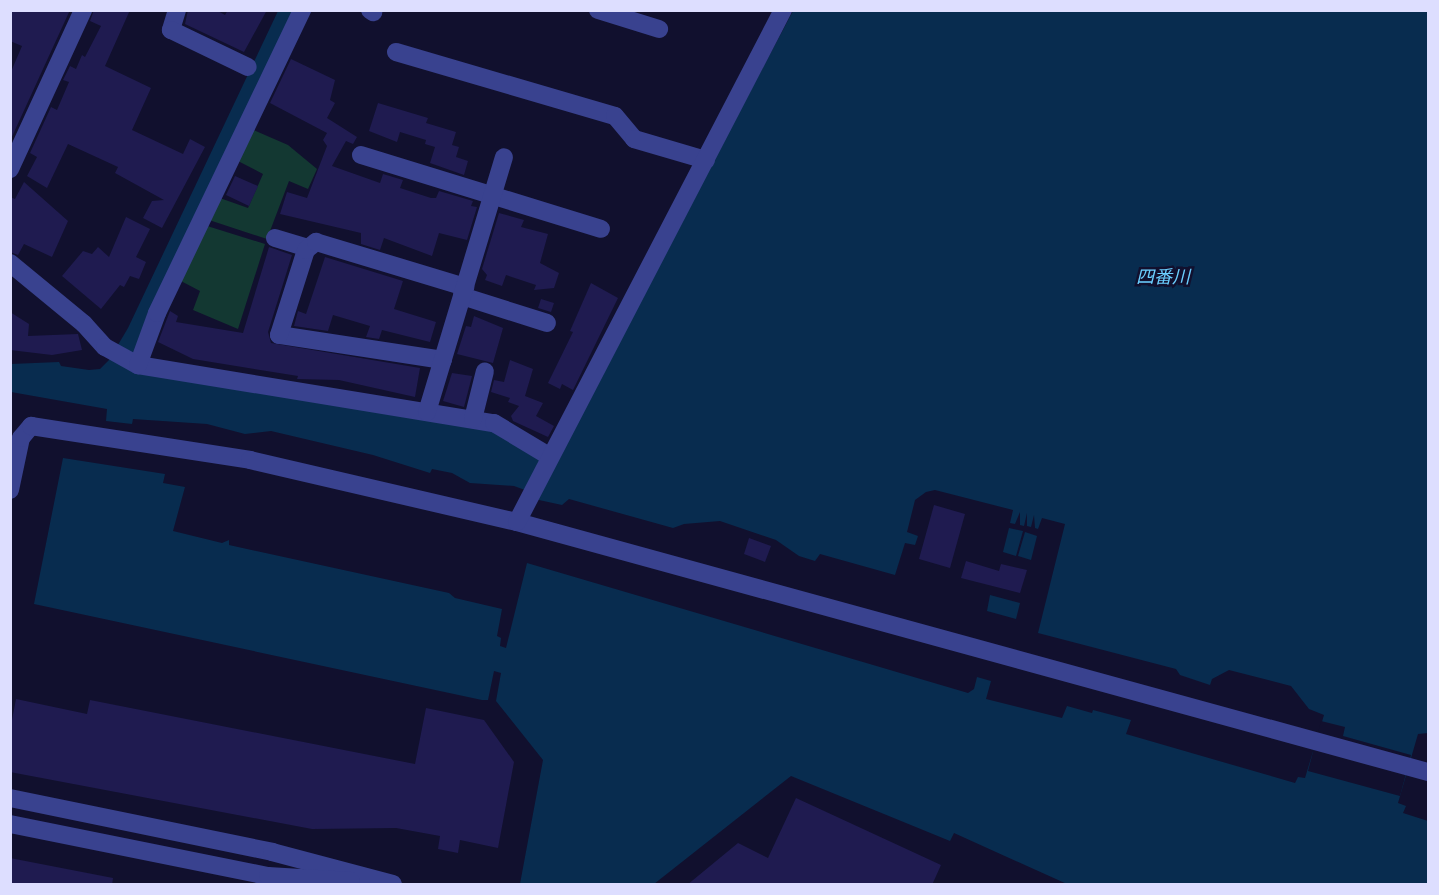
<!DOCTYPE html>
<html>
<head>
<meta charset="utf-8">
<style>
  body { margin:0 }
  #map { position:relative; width:1439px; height:895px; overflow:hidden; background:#11102e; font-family:Helvetica,"Noto Sans JP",sans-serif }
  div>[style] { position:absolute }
  .green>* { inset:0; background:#133832 }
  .water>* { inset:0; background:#082c4f }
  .pier>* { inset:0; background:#11102e }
  .building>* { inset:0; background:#1f1b50 }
  .minor>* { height:18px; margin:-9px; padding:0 9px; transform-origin:9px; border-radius:9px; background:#39428f }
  span { translate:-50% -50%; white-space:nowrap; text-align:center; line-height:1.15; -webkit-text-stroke:5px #11102e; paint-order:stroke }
  .water-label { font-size:18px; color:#6bcfff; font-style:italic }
  .frame { position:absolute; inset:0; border:12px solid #dddeff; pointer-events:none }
</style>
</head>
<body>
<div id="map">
  <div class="green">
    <i style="clip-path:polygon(251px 129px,288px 145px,317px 169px,308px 189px,289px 181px,267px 239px,206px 219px,217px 197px,248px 208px,263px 174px,236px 160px)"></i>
    <i style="clip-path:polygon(204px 225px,265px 244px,238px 329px,193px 310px,200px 291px,179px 280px)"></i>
  </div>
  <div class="water">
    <i style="clip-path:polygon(278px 11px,295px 11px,132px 369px,497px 428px,551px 465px,793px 11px,1428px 11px,1428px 733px,1418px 734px,1398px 803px,1406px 806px,1403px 813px,1428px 821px,1428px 884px,1067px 884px,954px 833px,950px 841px,791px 776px,654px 884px,520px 884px,543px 760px,496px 701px,501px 673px,494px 671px,488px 700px,482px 700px,34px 604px,63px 458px,165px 474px,163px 483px,185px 487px,173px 531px,222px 543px,229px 540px,229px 545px,449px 593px,455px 598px,502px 609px,497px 636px,501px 638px,500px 646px,506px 648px,527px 563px,968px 693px,974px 689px,977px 677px,991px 681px,986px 699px,1062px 718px,1067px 706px,1092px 713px,1093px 710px,1131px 720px,1126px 734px,1295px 783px,1298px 777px,1305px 778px,1324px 715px,1309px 709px,1291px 686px,1229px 670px,1212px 679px,1210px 685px,1180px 675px,1176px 669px,1038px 633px,1065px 524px,1042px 518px,1038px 529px,1035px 528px,1034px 515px,1031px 527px,1027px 526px,1027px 513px,1024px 526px,1020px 525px,1020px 512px,1015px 524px,1010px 523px,1013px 510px,935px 490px,926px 492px,915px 500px,907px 532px,918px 536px,915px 545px,905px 543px,895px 575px,820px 554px,815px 561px,799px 556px,776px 540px,720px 521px,684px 524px,673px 528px,569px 499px,562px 505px,539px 500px,536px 494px,514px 486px,470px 483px,452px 473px,432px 469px,430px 473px,373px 455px,271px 431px,245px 434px,207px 424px,133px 419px,132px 424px,106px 421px,107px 409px,11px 392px,11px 364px,59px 362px,61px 366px,89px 370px,100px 369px,109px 360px,128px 328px)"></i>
    <i style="clip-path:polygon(1009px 528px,1023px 531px,1016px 556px,1003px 552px)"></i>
    <i style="clip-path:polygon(1025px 532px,1037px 536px,1031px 560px,1018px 556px)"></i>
    <i style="clip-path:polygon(990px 595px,1020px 603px,1016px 619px,987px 611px)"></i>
  </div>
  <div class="pier">
    <i style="clip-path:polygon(1321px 721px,1345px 727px,1343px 736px,1411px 755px,1400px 796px,1308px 771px)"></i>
  </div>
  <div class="building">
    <i style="clip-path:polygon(10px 10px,70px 10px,10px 141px,10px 74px,22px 46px,10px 41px)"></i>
    <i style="clip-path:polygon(94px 10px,130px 10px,105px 66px,151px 88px,132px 130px,183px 154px,190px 139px,205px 147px,162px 228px,143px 218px,152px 201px,164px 200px,115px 173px,118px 167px,68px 144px,47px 188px,27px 176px,37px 157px,30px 153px,51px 107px,57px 110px,69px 82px,63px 80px,70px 66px,76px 69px,82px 55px,85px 57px,101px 26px,90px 21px)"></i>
    <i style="clip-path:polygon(188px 10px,216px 10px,225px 15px,228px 10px,267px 10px,244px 52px,185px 24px)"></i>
    <i style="clip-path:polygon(291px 59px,335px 80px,330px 100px,335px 103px,327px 118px,357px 137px,353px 144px,346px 141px,332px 166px,380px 183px,383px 174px,403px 180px,400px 188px,431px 198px,436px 198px,439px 191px,473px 201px,471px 206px,477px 207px,467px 240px,439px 233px,432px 256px,384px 238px,380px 250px,361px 244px,361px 233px,280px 214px,287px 192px,307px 198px,327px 146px,323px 140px,327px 133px,270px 103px)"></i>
    <i style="clip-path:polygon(378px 103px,428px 118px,426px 123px,456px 132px,452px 145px,459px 147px,456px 157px,468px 161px,464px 175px,430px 163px,435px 147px,425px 144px,426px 140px,400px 132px,397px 142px,369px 131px)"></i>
    <i style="clip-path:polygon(235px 176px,258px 186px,249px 206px,226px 195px)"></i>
    <i style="clip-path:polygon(24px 182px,68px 221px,52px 257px,24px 244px,18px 255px,10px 252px,10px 197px,15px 199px)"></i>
    <i style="clip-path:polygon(499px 213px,524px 220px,521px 227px,548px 234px,540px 263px,559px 273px,554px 288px,534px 290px,536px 285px,506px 275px,502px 286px,485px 280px,487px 275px,482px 269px)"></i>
    <i style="clip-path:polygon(126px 217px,150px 229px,136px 257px,146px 262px,139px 279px,130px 276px,124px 287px,120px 285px,101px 309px,62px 276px,83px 251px,92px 254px,98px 247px,109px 257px)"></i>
    <i style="clip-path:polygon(269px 247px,292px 255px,268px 332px,271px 343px,420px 368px,415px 397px,339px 380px,297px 379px,298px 376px,193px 359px,158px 342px,170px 311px,178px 316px,176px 322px,243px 333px)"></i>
    <i style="clip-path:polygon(325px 257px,403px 281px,394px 309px,436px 322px,430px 342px,382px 330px,379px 339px,366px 337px,370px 326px,333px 315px,328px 331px,294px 326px,298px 311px,306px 314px)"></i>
    <i style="clip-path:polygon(591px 283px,618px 298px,573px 390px,562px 384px,560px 389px,548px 383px,573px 332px,570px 331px)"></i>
    <i style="clip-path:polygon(541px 299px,554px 303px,551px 312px,538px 308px)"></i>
    <i style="clip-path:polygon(10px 312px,29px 324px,28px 336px,78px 334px,82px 350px,52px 355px,10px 350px)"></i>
    <i style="clip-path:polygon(474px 316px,503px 328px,493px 363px,457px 354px,466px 326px,471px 327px)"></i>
    <i style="clip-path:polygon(510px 360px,533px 369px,525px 396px,543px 403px,536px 416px,554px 426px,548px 437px,513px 421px,511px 416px,519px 406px,508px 402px,510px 398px,491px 392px,494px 380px,504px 382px)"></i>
    <i style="clip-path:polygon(452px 373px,472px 376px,464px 407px,443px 401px)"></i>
    <i style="clip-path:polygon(934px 505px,965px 514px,950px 568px,919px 559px)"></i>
    <i style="clip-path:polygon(749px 538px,771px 546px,765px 562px,744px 554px)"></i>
    <i style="clip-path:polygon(966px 561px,999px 571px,1001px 564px,1027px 570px,1020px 593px,961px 578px)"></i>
    <i style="clip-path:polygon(16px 699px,87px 714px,90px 700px,415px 764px,426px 708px,484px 720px,514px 762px,498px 848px,460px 840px,458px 853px,438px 849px,440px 836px,396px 828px,312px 829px,10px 772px,10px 730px)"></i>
    <i style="clip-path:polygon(796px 798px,941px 865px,932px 885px,687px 885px,738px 843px,768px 858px)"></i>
    <i style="clip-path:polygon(10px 858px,113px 878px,112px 885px,10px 885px)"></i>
  </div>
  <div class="minor">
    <i style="left:177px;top:10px;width:21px;rotate:107deg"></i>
    <i style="left:171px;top:30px;width:85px;rotate:25.7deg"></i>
    <i style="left:370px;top:10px;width:4px;rotate:34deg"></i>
    <i style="left:598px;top:10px;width:64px;rotate:17.3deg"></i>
    <i style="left:396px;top:52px;width:228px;rotate:16.3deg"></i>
    <i style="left:615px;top:116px;width:30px;rotate:50deg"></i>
    <i style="left:634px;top:139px;width:75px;rotate:16.3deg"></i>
    <i style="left:361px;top:155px;width:251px;rotate:17.1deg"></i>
    <i style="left:10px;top:169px;width:175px;rotate:-65.3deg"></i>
    <i style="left:275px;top:238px;width:34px;rotate:17deg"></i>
    <i style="left:10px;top:263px;width:96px;rotate:39.5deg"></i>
    <i style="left:84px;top:324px;width:31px;rotate:48deg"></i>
    <i style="left:105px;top:347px;width:38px;rotate:29deg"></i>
    <i style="left:138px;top:365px;width:361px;rotate:9.3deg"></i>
    <i style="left:494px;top:423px;width:64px;rotate:31deg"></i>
    <i style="left:462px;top:296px;width:89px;rotate:17.6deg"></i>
    <i style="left:443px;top:360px;width:166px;rotate:-171.3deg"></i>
    <i style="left:279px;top:335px;width:89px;rotate:-72.4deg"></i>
    <i style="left:306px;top:250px;width:13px;rotate:-39deg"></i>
    <i style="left:316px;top:242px;width:156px;rotate:16.8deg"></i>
    <i style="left:138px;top:365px;width:55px;rotate:-69.9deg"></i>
    <i style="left:157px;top:313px;width:336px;rotate:-64.4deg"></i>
    <i style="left:427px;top:412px;width:266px;rotate:-73.2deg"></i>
    <i style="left:473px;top:419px;width:49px;rotate:-76deg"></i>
    <i style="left:10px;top:490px;width:53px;rotate:-78.1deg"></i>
    <i style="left:21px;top:438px;width:16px;rotate:-50deg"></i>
    <i style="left:31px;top:426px;width:222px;rotate:8.8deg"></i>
    <i style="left:250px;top:460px;width:274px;rotate:13.1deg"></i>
    <i style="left:517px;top:522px;width:945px;rotate:15.35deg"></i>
    <i style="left:517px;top:522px;width:577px;rotate:-62.55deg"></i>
    <i style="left:10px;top:798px;width:268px;rotate:11.6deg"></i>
    <i style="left:272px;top:852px;width:125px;rotate:14.8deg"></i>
    <i style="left:10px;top:824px;width:263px;rotate:11.4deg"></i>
    <i style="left:268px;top:876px;width:83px;rotate:3.4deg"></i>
  </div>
  <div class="water-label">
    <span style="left:1163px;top:277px">四番川</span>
  </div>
  <div class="frame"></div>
</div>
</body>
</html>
